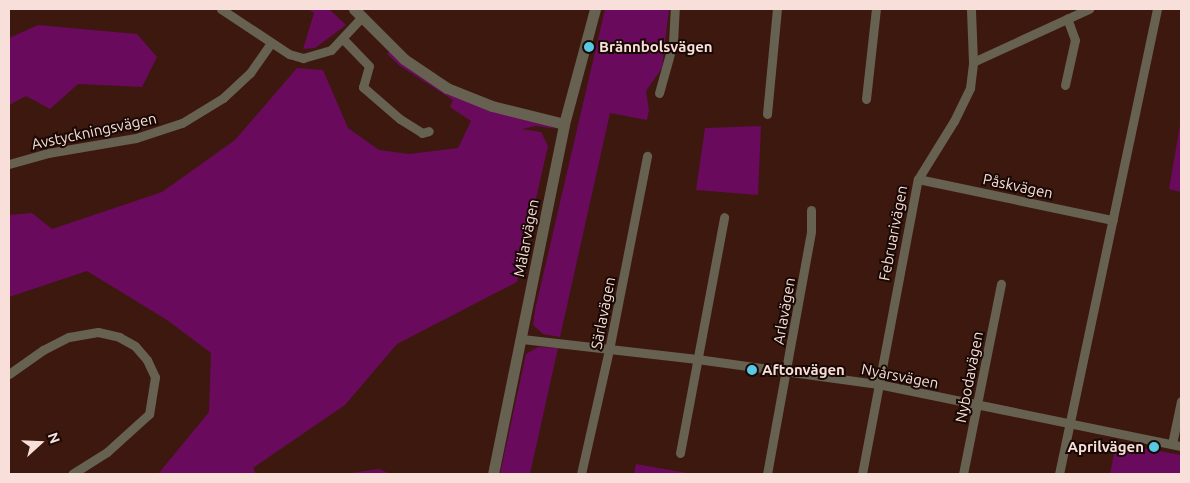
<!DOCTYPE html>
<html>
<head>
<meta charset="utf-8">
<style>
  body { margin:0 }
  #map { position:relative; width:1190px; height:483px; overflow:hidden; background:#3c180f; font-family:Ubuntu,sans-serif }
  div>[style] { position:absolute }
  .green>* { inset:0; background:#6a0a5c }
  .minor>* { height:9px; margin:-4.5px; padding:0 4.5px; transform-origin:4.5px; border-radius:4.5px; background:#666150 }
  .tertiary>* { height:11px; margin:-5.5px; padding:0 5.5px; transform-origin:5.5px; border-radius:5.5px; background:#666150 }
  .dots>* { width:14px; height:14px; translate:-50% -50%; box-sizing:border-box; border:2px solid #190905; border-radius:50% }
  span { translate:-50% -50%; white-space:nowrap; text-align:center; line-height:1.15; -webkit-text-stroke:4px #190905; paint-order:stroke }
  .poi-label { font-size:15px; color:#f9dfd9; font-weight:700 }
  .left { translate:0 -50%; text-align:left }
  .right { translate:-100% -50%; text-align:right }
  .street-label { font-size:15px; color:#f9dfd9 }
  .frame { position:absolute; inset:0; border:10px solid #f9dfd9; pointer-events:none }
  .north { position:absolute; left:15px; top:418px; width:50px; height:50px; -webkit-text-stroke:4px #190905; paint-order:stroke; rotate:70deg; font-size:14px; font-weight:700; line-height:20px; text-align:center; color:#f9dfd9 }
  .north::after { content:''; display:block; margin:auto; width:18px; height:22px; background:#f9dfd9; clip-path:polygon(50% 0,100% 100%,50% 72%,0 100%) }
</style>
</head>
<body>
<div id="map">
  <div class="green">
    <i style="clip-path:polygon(308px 9px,329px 9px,346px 25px,315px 48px,303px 49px,314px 13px)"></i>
    <i style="clip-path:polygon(605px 9px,669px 9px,662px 68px,646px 91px,649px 110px,647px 120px,610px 113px,560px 337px,543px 334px,533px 325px,535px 310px)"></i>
    <i style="clip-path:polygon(38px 25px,137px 34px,157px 57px,142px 87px,78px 84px,50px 109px,26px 96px,9px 105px,9px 38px)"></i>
    <i style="clip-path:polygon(391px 50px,424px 77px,556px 129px,536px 126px,522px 129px,541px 132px,548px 146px,517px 282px,397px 344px,345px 405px,253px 468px,256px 474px,158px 474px,209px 412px,211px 353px,167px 320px,87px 271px,9px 297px,9px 215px,32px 213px,52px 229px,162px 192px,235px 140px,297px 68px,323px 70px,348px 128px,379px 150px,409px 154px,458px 148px,471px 121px,450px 107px,453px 100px,400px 66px,387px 54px)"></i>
    <i style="clip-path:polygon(1181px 119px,1181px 192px,1169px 189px)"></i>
    <i style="clip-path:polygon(761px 126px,758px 195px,696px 190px,705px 128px)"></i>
    <i style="clip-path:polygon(538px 347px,558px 348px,530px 474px,500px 474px,526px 354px)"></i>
    <i style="clip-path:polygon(1116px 443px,1181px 455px,1181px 474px,1110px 474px)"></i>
    <i style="clip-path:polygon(636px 464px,693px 474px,634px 474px)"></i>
    <i style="clip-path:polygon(379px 469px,391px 474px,343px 474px)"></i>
  </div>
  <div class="minor">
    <i style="left:221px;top:9px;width:82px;rotate:33.5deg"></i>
    <i style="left:289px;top:54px;width:15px;rotate:16deg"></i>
    <i style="left:303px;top:58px;width:29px;rotate:-16deg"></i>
    <i style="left:331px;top:50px;width:45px;rotate:-46.8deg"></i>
    <i style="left:343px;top:39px;width:37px;rotate:46deg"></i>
    <i style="left:369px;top:66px;width:22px;rotate:106deg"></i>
    <i style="left:363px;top:87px;width:49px;rotate:40.9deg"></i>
    <i style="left:400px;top:119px;width:26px;rotate:32deg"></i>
    <i style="left:422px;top:133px;width:7px;rotate:-16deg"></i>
    <i style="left:973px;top:62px;width:128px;rotate:-24.6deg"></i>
    <i style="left:1065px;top:85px;width:46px;rotate:-77.5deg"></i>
    <i style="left:1075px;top:40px;width:23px;rotate:-110deg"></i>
    <i style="left:659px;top:93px;width:52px;rotate:-74.4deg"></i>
    <i style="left:673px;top:43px;width:34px;rotate:-87deg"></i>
    <i style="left:866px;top:99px;width:91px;rotate:-83.7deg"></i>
    <i style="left:767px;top:114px;width:105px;rotate:-84.6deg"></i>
    <i style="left:9px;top:164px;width:41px;rotate:-15.8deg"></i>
    <i style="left:48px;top:153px;width:89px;rotate:-9.7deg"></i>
    <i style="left:136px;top:138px;width:48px;rotate:-18.1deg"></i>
    <i style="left:182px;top:123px;width:48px;rotate:-31.4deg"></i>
    <i style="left:223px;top:98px;width:37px;rotate:-43deg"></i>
    <i style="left:250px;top:73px;width:37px;rotate:-55deg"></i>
    <i style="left:918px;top:179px;width:199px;rotate:11.9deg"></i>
    <i style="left:522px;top:339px;width:176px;rotate:6.5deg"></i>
    <i style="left:697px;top:359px;width:183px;rotate:7.9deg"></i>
    <i style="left:878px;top:384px;width:309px;rotate:11.6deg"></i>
    <i style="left:9px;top:374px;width:42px;rotate:-35.2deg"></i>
    <i style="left:43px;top:350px;width:29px;rotate:-27deg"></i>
    <i style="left:69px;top:337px;width:29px;rotate:-10deg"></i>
    <i style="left:98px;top:332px;width:22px;rotate:13deg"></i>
    <i style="left:119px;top:337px;width:18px;rotate:29deg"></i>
    <i style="left:135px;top:346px;width:18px;rotate:49deg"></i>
    <i style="left:147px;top:360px;width:19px;rotate:65deg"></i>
    <i style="left:155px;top:377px;width:37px;rotate:99deg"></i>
    <i style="left:149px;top:414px;width:57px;rotate:137.9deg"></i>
    <i style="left:107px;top:452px;width:41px;rotate:147.8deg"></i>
    <i style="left:1172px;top:444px;width:44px;rotate:-78.2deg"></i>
    <i style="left:680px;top:453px;width:240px;rotate:-79.4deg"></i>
    <i style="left:581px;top:474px;width:127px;rotate:-77.3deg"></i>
    <i style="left:609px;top:350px;width:198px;rotate:-78.9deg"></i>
    <i style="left:767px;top:474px;width:247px;rotate:-79.7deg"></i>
    <i style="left:811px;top:231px;width:21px;rotate:-90deg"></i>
    <i style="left:862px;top:474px;width:300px;rotate:-79.3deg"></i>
    <i style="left:918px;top:179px;width:68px;rotate:-58.2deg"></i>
    <i style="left:954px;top:121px;width:37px;rotate:-64deg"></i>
    <i style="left:970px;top:88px;width:26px;rotate:-83deg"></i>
    <i style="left:973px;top:62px;width:53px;rotate:-92.2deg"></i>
    <i style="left:963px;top:474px;width:194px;rotate:-78.7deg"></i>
    <i style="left:1059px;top:474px;width:475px;rotate:-78.1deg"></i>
  </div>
  <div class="tertiary">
    <i style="left:354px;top:9px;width:71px;rotate:45deg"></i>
    <i style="left:404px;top:59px;width:52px;rotate:34deg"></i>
    <i style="left:447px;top:88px;width:48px;rotate:21.8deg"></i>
    <i style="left:492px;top:106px;width:74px;rotate:14deg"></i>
    <i style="left:493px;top:474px;width:357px;rotate:-78.5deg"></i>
    <i style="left:564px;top:124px;width:119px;rotate:-74.9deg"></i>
  </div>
  <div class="dots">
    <i style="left:589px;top:47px;background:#58c9e3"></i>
    <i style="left:752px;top:370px;background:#58c9e3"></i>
    <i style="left:1154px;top:447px;background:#58c9e3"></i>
  </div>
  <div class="poi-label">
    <span class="left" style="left:599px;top:47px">Brännbolsvägen</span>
    <span class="left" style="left:762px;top:370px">Aftonvägen</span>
    <span class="right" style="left:1144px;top:447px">Aprilvägen</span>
  </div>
  <div class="street-label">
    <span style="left:94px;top:131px;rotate:-12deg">Avstyckningsvägen</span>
    <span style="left:1018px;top:186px;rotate:12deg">Påskvägen</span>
    <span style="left:893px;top:233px;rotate:-79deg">Februarivägen</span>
    <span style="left:526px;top:238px;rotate:-79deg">Mälarvägen</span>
    <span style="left:784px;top:311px;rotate:-80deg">Arlavägen</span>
    <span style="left:603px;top:313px;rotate:-79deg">Särlavägen</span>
    <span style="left:900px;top:376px;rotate:11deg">Nyårsvägen</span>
    <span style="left:969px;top:377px;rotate:-79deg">Nybodavägen</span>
  </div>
  <div class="frame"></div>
  <div class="north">N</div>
</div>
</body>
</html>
